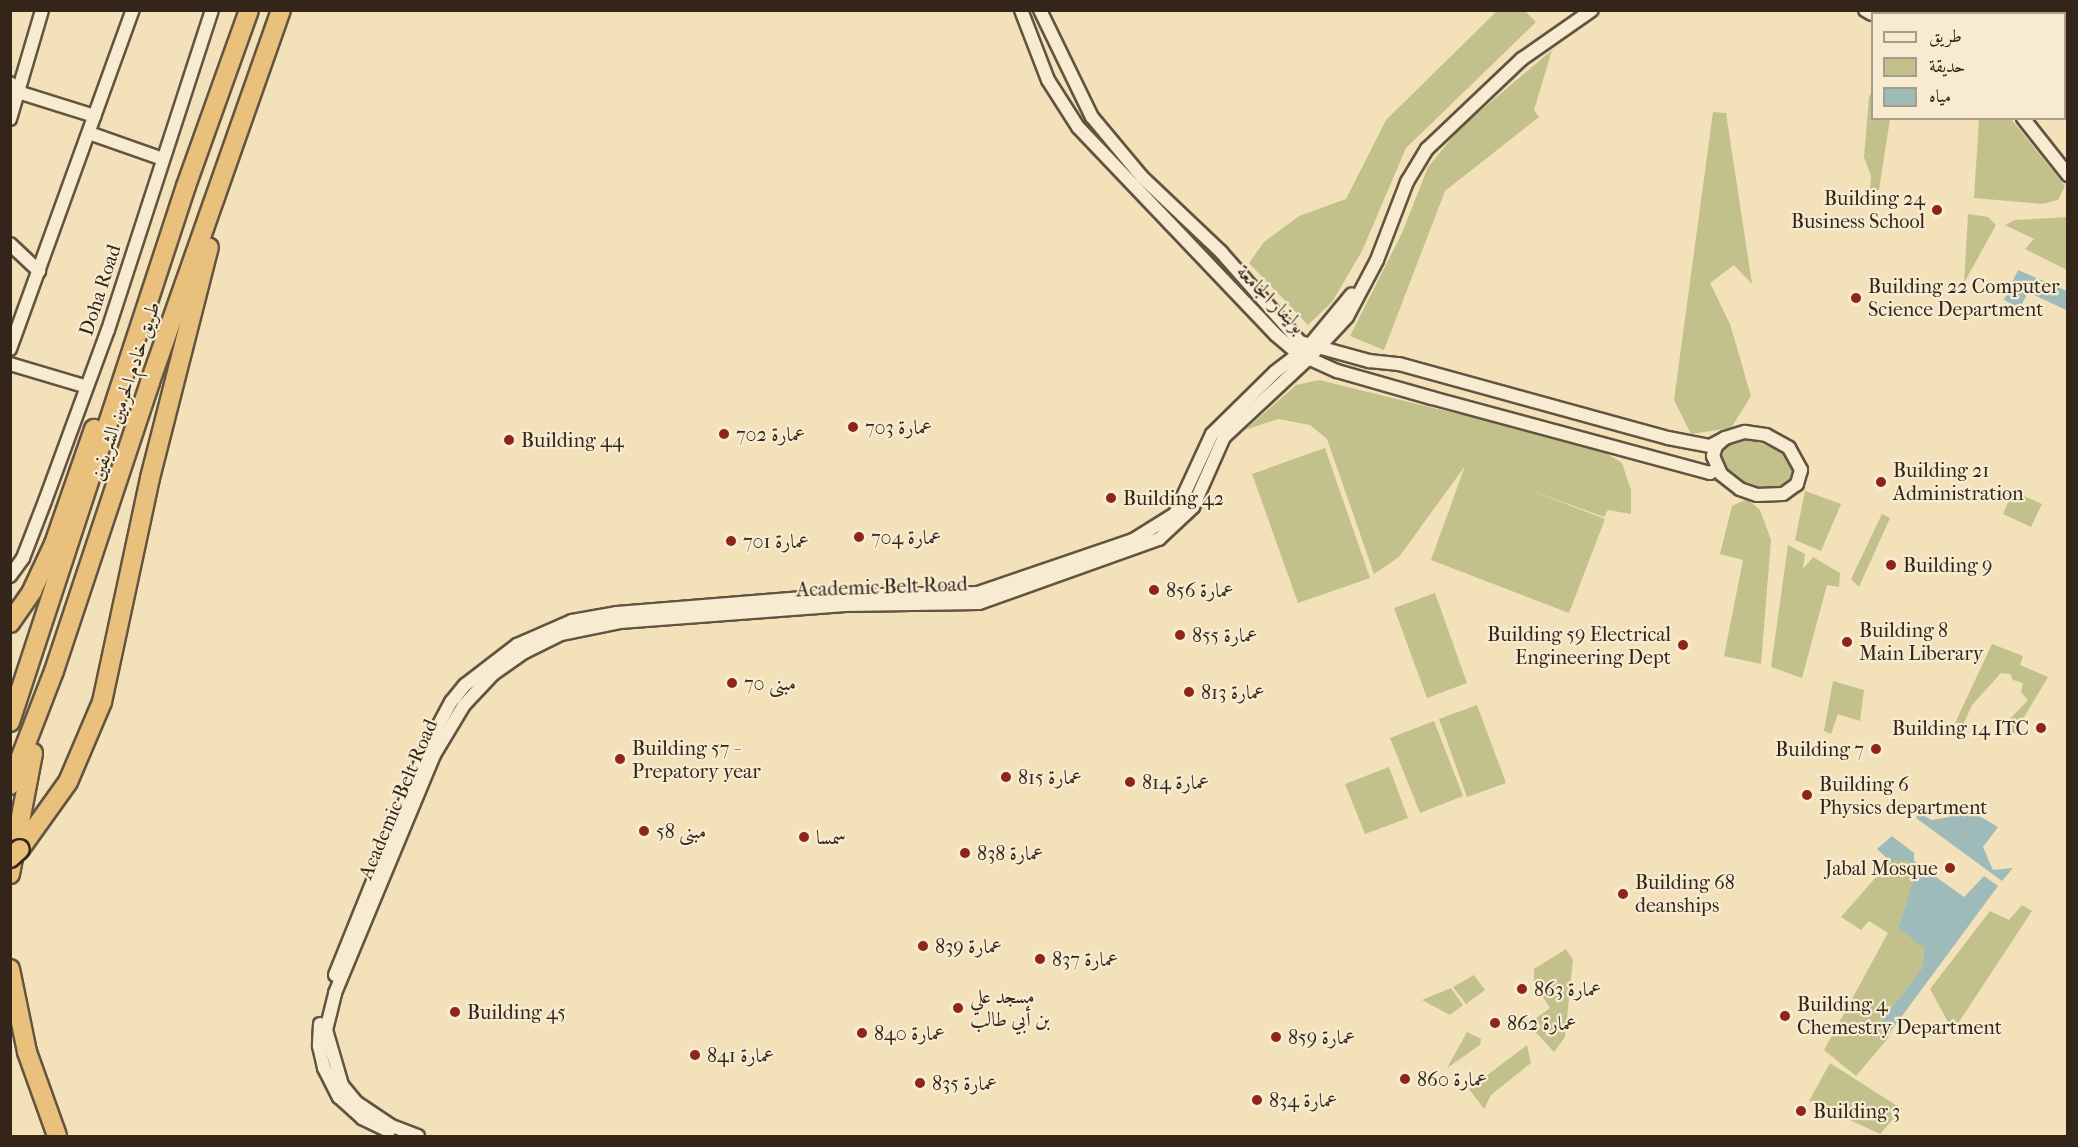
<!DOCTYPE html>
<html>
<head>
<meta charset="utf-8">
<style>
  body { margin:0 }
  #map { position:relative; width:2078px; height:1147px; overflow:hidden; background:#f3e1ba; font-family:"IM FELL French Canon",Amiri,serif }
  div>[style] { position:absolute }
  .green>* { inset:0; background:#c2c18b }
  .water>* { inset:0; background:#9ebbb9 }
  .roads { filter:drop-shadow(2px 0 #635441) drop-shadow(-2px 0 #635441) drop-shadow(0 2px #635441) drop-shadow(0 -2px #635441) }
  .minor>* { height:12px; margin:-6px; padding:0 6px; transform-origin:6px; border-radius:6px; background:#f7ecd2 }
  .highway>* { height:18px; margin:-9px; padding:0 9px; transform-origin:9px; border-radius:9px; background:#eac07d }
  .bridges { filter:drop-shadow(2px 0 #332519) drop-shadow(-2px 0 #332519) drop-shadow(0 2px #332519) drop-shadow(0 -2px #332519) }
  .highway-bridge>* { height:18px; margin:-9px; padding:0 9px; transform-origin:9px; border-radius:9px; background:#eac07d }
  .dots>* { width:16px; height:16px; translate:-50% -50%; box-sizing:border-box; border:3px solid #f7ecd2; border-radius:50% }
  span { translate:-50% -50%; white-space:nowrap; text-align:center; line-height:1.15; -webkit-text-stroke:4.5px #f7ecd2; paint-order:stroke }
  .poi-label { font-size:20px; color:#332519 }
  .right { translate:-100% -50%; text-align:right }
  .left { translate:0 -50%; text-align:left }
  .street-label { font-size:20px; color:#332519 }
  .frame { position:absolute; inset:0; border:12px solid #332519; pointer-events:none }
  .legend { position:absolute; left:1871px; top:12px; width:195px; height:108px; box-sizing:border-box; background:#f7ecd2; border:2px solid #a99c88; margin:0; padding:8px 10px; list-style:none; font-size:18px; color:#332519 }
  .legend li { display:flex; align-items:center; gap:12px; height:30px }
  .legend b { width:30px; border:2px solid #a99c88 }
</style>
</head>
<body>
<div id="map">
  <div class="green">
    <i style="clip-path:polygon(1497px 11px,1525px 11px,1536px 22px,1406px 148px,1362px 251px,1332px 302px,1308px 325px,1249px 263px,1264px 242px,1299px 216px,1346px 199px,1386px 120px)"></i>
    <i style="clip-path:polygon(1552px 50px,1534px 110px,1539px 117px,1445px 191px,1384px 350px,1350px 336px,1402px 233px,1428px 167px,1460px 128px)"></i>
    <i style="clip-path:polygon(1872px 92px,1872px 118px,1890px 119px,1879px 190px,1870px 190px,1871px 176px,1864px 157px,1869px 97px)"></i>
    <i style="clip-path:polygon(1713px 112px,1726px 113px,1752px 284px,1734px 265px,1710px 283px,1730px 324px,1751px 396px,1731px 428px,1691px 434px,1674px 400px)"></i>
    <i style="clip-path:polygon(1979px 119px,2011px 119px,2065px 186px,2058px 200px,2042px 204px,1974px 198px)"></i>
    <i style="clip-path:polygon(1968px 214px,1988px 217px,1996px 225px,1964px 283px)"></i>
    <i style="clip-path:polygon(2067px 217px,2067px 270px,2025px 249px,2034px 239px,2005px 225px,2015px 220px)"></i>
    <i style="clip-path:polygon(1319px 380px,1598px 448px,1622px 463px,1631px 490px,1631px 514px,1608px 510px,1604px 517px,1514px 484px,1605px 519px,1569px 613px,1431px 560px,1465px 466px,1399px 557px,1374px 574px,1327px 439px,1310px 425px,1278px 419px,1245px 430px,1296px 385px)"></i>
    <i style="clip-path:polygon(1747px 438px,1783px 452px,1795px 469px,1792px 483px,1771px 491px,1749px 489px,1720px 466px,1722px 446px)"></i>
    <i style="clip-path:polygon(1325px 448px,1370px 578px,1298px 603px,1252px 474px)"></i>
    <i style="clip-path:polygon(1805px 491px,1841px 504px,1821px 551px,1795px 540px)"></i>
    <i style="clip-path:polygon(2013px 491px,2042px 504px,2031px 527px,2003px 514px)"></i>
    <i style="clip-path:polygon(1747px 499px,1760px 510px,1771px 540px,1761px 664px,1724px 656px,1743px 560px,1720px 554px,1732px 506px)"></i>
    <i style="clip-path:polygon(1882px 514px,1890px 518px,1859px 587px,1851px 579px)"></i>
    <i style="clip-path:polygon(1788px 545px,1805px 554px,1803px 569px,1813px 557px,1840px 573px,1839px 587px,1827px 585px,1802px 678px,1771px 667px)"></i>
    <i style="clip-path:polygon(1435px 593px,1467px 683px,1427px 698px,1394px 608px)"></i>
    <i style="clip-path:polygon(1992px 644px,2023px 656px,2020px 665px,2048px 677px,2014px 734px,2006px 729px,2008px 721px,2028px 700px,2021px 692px,2023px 683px,2013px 680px,2010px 674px,2001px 673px,1972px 705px,1964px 723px,1955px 723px)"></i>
    <i style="clip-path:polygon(1833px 681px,1864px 690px,1860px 721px,1838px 714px,1831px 734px,1824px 731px)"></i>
    <i style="clip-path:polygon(1477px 705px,1506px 783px,1467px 797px,1439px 719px)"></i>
    <i style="clip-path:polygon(1434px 721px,1463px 796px,1420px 813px,1390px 738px)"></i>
    <i style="clip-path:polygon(1389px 767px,1408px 818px,1365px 834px,1345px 784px)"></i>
    <i style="clip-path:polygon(1900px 858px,1907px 861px,1914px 877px,1898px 928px,1924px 947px,1922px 968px,1877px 1027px,1889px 1037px,1856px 1076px,1824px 1050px,1888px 933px,1869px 921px,1861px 930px,1841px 917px,1890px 861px)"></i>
    <i style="clip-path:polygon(2022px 905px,2032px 911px,1953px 1031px,1930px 989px,1990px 911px,2009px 920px)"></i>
    <i style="clip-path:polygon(1566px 949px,1573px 960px,1565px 1037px,1554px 1052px,1528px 1024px,1550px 1008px,1534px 983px,1534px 969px)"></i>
    <i style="clip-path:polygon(1474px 975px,1485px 990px,1466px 1004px,1453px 987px)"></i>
    <i style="clip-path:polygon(1451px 988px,1463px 1005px,1450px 1015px,1422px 1000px)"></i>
    <i style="clip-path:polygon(1467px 1032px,1481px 1039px,1480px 1045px,1447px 1068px)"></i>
    <i style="clip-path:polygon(1527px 1045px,1531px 1063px,1491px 1095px,1484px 1109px,1469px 1089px)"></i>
    <i style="clip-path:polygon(1830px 1063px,1902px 1109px,1880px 1134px,1809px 1101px)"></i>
  </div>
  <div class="water">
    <i style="clip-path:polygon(2018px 270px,2067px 291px,2066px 310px,2028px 292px,2020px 308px,2004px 300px)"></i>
    <i style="clip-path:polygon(1962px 806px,1998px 827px,1983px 847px,1993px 870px,2013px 868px,2002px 881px,1916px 818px,1919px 813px,1932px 820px,1949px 817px)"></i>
    <i style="clip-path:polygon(1892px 836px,1914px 853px,1914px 861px,1964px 897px,1984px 876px,1998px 886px,1888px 1035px,1877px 1027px,1922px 968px,1924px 948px,1898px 928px,1914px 877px,1907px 861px,1890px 861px,1877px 849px)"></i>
  </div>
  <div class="roads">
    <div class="minor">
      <i style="left:1021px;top:10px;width:75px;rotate:68.9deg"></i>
      <i style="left:1048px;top:80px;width:56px;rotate:57.4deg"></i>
      <i style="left:1078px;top:127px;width:287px;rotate:46.4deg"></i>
      <i style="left:1276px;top:335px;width:30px;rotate:40deg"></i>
      <i style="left:1299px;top:354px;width:42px;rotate:24.1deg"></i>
      <i style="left:1337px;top:371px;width:99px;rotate:15.9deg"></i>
      <i style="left:1432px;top:398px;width:288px;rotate:15.1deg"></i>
      <i style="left:1710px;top:473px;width:9px;rotate:-27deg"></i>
      <i style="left:1040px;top:10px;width:119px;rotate:64.1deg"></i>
      <i style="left:1092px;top:117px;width:78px;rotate:50.2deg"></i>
      <i style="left:1142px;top:177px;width:109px;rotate:43.5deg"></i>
      <i style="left:1221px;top:252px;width:120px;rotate:48.7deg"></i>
      <i style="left:1300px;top:342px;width:72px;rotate:15.4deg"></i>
      <i style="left:1369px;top:361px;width:30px;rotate:6deg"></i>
      <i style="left:1399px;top:364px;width:279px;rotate:15.4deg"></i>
      <i style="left:1668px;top:438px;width:43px;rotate:10.8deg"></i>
      <i style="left:1710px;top:446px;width:17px;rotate:-28deg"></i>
      <i style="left:1865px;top:10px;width:8px;rotate:30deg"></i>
      <i style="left:1881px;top:10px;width:7px;rotate:34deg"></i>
      <i style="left:2064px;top:59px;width:4px;rotate:-27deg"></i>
      <i style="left:10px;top:83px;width:15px;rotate:42deg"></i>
      <i style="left:21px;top:93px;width:77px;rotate:17.3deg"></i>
      <i style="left:2023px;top:118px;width:73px;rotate:51.7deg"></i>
      <i style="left:10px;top:119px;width:114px;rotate:-73.6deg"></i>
      <i style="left:89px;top:133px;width:78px;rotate:19.4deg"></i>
      <i style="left:10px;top:244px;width:40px;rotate:43deg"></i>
      <i style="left:10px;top:349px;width:361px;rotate:-70.1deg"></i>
      <i style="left:10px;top:364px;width:80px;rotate:16.6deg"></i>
      <i style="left:1745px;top:432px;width:21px;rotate:8deg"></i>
      <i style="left:1766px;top:435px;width:26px;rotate:29deg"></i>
      <i style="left:1789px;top:448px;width:25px;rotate:61deg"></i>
      <i style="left:1801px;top:470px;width:15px;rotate:106deg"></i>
      <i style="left:1797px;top:484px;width:17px;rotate:144deg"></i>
      <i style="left:1783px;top:494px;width:26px;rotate:178deg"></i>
      <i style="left:1757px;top:495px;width:18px;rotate:-161deg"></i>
      <i style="left:1740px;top:489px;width:24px;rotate:-142deg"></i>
      <i style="left:1721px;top:474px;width:20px;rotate:-114deg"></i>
      <i style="left:1713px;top:456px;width:10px;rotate:-73deg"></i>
      <i style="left:1716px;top:446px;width:12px;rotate:-42deg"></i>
      <i style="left:1725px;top:438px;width:21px;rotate:-17deg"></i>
      <i style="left:10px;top:576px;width:22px;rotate:-54deg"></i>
      <i style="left:23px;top:558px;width:61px;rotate:-68.9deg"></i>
      <i style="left:45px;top:501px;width:182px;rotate:-69.8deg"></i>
      <i style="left:108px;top:330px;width:336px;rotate:-72deg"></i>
      <i style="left:335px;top:975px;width:248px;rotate:-68deg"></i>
      <i style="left:428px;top:745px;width:49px;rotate:-61.9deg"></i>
      <i style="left:451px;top:702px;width:22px;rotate:-51deg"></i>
      <i style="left:465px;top:685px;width:66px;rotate:-37.6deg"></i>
      <i style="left:517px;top:645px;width:60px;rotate:-23.6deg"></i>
      <i style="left:572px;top:621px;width:46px;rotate:-10.1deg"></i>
      <i style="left:617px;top:613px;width:214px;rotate:-4.6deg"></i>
      <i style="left:830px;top:596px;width:148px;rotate:-1.2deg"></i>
      <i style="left:978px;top:593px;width:164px;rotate:-18.9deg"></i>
      <i style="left:1133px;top:540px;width:49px;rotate:-31.8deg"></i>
      <i style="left:1175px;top:514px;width:88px;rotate:-65.2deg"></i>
      <i style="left:1212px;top:434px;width:88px;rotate:-44.5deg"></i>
      <i style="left:1275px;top:372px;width:43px;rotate:-37.4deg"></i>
      <i style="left:1309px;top:346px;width:67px;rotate:-50.4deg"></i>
      <i style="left:320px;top:1024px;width:22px;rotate:93deg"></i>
      <i style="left:319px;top:1046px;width:23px;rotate:77deg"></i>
      <i style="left:324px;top:1068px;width:33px;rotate:63deg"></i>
      <i style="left:339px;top:1097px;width:31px;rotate:42deg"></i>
      <i style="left:362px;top:1118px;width:30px;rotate:26deg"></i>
      <i style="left:418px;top:1136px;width:30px;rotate:-159deg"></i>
      <i style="left:390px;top:1125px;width:40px;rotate:-146deg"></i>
      <i style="left:357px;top:1103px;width:23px;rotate:-130deg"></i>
      <i style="left:342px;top:1085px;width:57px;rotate:-106.2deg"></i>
      <i style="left:326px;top:1030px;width:38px;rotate:-76deg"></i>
      <i style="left:335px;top:993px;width:258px;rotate:-67.4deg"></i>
      <i style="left:434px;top:755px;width:58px;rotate:-59deg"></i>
      <i style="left:464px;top:705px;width:42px;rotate:-46.9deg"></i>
      <i style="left:493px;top:674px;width:39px;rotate:-35deg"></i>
      <i style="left:525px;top:652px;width:40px;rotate:-26.6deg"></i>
      <i style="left:561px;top:634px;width:60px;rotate:-11.5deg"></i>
      <i style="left:620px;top:622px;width:226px;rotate:-4.3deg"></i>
      <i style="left:845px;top:605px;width:134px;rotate:-0.9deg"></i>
      <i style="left:979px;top:603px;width:191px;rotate:-19.6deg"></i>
      <i style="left:1159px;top:539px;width:47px;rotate:-43.3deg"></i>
      <i style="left:1193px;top:507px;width:77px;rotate:-66.1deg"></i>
      <i style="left:1224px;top:437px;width:115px;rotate:-42.9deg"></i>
      <i style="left:1308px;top:359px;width:57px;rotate:-47.1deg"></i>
      <i style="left:1347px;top:317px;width:64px;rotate:-62.2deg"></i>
      <i style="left:1377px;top:260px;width:84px;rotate:-69deg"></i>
      <i style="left:1407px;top:182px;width:39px;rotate:-59deg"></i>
      <i style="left:1427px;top:149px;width:131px;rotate:-43.5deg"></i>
      <i style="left:1522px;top:59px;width:85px;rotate:-35deg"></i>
    </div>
    <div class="highway">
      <i style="left:10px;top:623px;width:39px;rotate:-55deg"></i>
      <i style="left:32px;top:591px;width:52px;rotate:-64.9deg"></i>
      <i style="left:54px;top:544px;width:122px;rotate:-70.8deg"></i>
      <i style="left:10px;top:722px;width:564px;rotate:-71.82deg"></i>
      <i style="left:186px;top:186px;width:187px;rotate:-70.3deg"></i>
      <i style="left:10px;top:785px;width:122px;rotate:-68.9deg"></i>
      <i style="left:54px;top:671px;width:305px;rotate:-71.6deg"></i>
      <i style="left:150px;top:382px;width:394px;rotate:-70.6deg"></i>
      <i style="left:20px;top:849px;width:82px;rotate:-54.4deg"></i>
      <i style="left:68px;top:782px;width:87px;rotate:-67deg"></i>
      <i style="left:102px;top:702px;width:229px;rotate:-77.9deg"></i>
      <i style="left:150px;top:478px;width:238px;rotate:-75.7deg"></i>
      <i style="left:10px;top:874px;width:123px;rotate:-79.2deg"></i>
      <i style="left:10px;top:969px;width:85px;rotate:78.4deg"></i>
      <i style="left:27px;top:1052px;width:89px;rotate:70.3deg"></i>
    </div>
  </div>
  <div class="bridges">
    <div class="highway-bridge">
      <i style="left:10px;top:858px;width:13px;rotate:-42deg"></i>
    </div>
  </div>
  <div class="dots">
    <i style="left:1937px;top:210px;background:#8f2418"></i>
    <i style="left:1856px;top:298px;background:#8f2418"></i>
    <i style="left:853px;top:427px;background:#8f2418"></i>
    <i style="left:724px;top:434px;background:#8f2418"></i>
    <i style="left:509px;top:440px;background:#8f2418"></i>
    <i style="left:1881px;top:482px;background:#8f2418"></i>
    <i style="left:1111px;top:498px;background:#8f2418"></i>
    <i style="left:859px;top:537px;background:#8f2418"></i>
    <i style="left:731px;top:541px;background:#8f2418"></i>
    <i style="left:1891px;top:565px;background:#8f2418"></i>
    <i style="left:1154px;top:590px;background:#8f2418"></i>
    <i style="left:1180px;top:635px;background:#8f2418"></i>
    <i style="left:1847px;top:642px;background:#8f2418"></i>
    <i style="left:1683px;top:645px;background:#8f2418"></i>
    <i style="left:732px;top:683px;background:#8f2418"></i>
    <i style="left:1189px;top:692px;background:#8f2418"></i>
    <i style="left:2041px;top:728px;background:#8f2418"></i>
    <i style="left:1876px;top:749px;background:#8f2418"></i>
    <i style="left:620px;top:759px;background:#8f2418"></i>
    <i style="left:1006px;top:777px;background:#8f2418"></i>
    <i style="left:1130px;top:782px;background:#8f2418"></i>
    <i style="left:1807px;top:795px;background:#8f2418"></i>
    <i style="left:644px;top:831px;background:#8f2418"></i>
    <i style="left:804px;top:837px;background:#8f2418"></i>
    <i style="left:965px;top:853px;background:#8f2418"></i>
    <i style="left:1950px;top:868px;background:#8f2418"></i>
    <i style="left:1623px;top:894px;background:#8f2418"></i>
    <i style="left:923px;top:946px;background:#8f2418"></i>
    <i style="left:1040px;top:959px;background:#8f2418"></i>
    <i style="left:1522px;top:989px;background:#8f2418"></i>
    <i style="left:958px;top:1008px;background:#8f2418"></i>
    <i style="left:455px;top:1012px;background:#8f2418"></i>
    <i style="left:1785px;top:1016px;background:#8f2418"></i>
    <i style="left:1495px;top:1023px;background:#8f2418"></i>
    <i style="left:862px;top:1033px;background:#8f2418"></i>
    <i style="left:1276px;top:1037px;background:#8f2418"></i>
    <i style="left:695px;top:1055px;background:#8f2418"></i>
    <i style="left:1405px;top:1079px;background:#8f2418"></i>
    <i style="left:920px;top:1083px;background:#8f2418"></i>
    <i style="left:1257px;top:1100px;background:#8f2418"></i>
    <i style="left:1801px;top:1111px;background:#8f2418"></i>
  </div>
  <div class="poi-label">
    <span class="right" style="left:1925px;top:210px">Building 24<br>Business School</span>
    <span class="left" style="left:1868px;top:298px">Building 22 Computer<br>Science Department</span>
    <span class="left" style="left:865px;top:427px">عمارة 703</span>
    <span class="left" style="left:736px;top:434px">عمارة 702</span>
    <span class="left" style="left:521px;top:440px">Building 44</span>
    <span class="left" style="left:1893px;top:482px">Building 21<br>Administration</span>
    <span class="left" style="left:1123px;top:498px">Building 42</span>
    <span class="left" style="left:871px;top:537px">عمارة 704</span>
    <span class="left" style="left:743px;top:541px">عمارة 701</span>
    <span class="left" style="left:1903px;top:565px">Building 9</span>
    <span class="left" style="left:1166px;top:590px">عمارة 856</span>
    <span class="left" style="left:1859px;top:642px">Building 8<br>Main Liberary</span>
    <span class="right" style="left:1671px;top:646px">Building 59 Electrical<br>Engineering Dept</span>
    <span class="left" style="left:1192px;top:635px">عمارة 855</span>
    <span class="left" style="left:744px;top:683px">مبنى 70</span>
    <span class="left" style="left:1201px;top:692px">عمارة 813</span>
    <span class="right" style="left:2029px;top:728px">Building 14 ITC</span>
    <span class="left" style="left:632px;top:760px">Building 57 -<br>Prepatory year</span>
    <span class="right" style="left:1864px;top:749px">Building 7</span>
    <span class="left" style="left:1018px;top:777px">عمارة 815</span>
    <span class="left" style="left:1142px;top:782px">عمارة 814</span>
    <span class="left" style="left:1819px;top:796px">Building 6<br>Physics department</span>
    <span class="left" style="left:656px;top:831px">مبنى 58</span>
    <span class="left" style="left:816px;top:837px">سمسا</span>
    <span class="left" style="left:977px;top:853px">عمارة 838</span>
    <span class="right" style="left:1938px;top:868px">Jabal Mosque</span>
    <span class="left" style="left:1635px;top:894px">Building 68<br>deanships</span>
    <span class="left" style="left:935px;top:946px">عمارة 839</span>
    <span class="left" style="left:1052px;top:959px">عمارة 837</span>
    <span class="left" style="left:1534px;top:989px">عمارة 863</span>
    <span class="left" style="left:970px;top:1008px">مسجد علي<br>بن أبي طالب</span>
    <span class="left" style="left:1797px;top:1016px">Building 4<br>Chemestry Department</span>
    <span class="left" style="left:467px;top:1012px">Building 45</span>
    <span class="left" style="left:1507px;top:1023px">عمارة 862</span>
    <span class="left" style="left:874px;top:1033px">عمارة 840</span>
    <span class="left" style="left:1288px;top:1037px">عمارة 859</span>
    <span class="left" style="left:707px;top:1055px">عمارة 841</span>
    <span class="left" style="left:1417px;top:1079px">عمارة 860</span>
    <span class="left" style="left:932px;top:1083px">عمارة 835</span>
    <span class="left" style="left:1269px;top:1100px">عمارة 834</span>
    <span class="left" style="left:1813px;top:1111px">Building 3</span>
  </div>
  <div class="street-label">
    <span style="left:100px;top:290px;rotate:-72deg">Doha Road</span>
    <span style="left:1271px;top:299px;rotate:45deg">بوليفار الجامعة</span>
    <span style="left:125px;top:391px;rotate:-72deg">طريق خادم الحرمين الشريفين</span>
    <span style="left:882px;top:587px;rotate:-2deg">Academic Belt Road</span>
    <span style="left:398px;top:799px;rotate:-67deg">Academic Belt Road</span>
  </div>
  <div class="frame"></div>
  <ul class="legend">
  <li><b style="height:8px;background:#f7ecd2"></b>طريق</li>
  <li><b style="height:16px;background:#c2c18b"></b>حديقة</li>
  <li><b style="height:16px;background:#9ebbb9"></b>مياه</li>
  </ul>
</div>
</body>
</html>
